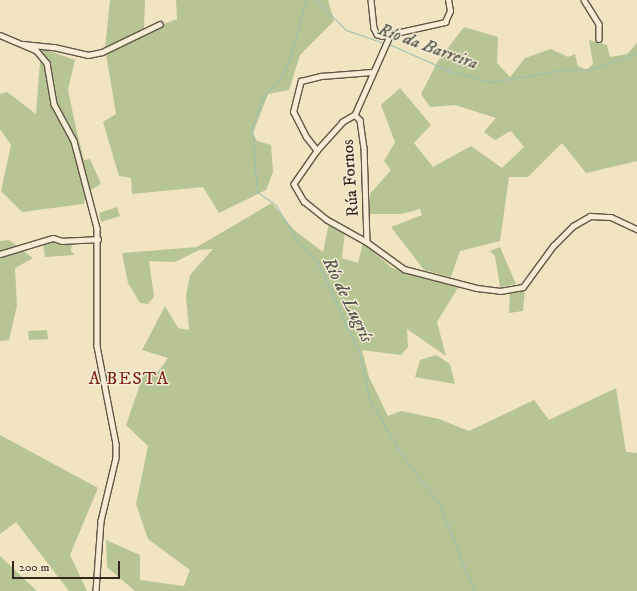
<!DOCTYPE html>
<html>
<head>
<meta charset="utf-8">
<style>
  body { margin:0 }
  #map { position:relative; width:637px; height:591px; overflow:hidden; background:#f1e4c0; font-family:"IM FELL DW Pica",serif }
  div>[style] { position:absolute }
  .green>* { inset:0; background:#b7c595 }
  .stream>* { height:1px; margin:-0.5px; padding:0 0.5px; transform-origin:0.5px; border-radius:0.5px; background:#9bbfb3 }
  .roads { filter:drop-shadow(1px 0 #625647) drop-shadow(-1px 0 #625647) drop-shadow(0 1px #625647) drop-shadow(0 -1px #625647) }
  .minor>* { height:4.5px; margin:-2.25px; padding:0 2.25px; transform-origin:2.25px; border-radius:2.25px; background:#f6edd6 }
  span { translate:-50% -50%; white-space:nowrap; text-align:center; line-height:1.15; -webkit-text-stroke:3px #f6edd6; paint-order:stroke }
  .street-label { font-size:17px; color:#33271f }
  .water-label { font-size:18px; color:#52554b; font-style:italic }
  .neighbourhood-label { font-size:18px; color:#7a1f14; letter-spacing:1px }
  .scale { position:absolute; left:12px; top:561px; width:108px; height:18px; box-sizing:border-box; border:2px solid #33271f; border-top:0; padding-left:5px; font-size:12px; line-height:14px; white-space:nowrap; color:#33271f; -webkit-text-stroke:3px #f6edd6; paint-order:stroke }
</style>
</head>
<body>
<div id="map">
  <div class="green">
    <i style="clip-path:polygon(110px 0,145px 0,144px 28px,105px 49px)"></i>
    <i style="clip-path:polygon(176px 0,328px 0,334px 21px,300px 55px,289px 90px,268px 94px,253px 133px,257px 141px,271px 145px,273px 172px,266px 190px,219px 213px,203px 187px,132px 194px,131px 178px,119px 176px,103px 122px,116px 114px,106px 54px,146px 31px,177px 19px)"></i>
    <i style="clip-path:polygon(464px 27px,498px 37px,497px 63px,510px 77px,525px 58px,551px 49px,568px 57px,575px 54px,578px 66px,587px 70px,593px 64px,589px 40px,607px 45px,610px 57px,627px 54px,637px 43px,637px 161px,586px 173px,562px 143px,528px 177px,509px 177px,500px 241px,460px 251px,451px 277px,424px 270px,391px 227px,422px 215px,420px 209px,402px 214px,369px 214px,370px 194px,391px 170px,384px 161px,395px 142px,381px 105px,400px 88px,431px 125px,414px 143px,433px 167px,471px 146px,502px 168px,524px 147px,511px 131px,495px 140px,484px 132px,496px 118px,455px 105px,430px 107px,421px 94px,438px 61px)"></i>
    <i style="clip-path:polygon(41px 48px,75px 60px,68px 90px,76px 128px,84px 160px,90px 159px,101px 184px,91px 190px,83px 204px,22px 212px,1px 191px,11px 145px,0 129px,0 94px,7px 92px,36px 114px)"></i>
    <i style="clip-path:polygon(272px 203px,294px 230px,323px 252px,329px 223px,345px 232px,342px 258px,358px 263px,363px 243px,392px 268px,459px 286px,437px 322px,446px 356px,407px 329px,408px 347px,401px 355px,362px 350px,369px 377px,388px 416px,401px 411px,439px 419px,469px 431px,534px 400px,549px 420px,616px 388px,626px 452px,637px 453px,637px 591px,135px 591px,107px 567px,106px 540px,140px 555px,140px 580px,184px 586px,190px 570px,148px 539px,136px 504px,148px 446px,126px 425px,144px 373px,158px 372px,168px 358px,142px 350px,165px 306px,178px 328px,189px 330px,186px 296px,190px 275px,213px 249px,199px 250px,175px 262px,149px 261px,154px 297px,148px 304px,140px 303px,128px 283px,122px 253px,197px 247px)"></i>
    <i style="clip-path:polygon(117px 207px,120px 216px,101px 222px,99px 213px)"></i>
    <i style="clip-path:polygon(9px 240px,33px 258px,15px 268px,17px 305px,9px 340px,0 341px,0 241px)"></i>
    <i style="clip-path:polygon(53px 240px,72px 243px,71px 251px,75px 255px,45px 257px,43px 243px)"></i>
    <i style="clip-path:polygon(500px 247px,516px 284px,500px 287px,495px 256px,490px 251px)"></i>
    <i style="clip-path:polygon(525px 290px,523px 311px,509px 313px,510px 292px)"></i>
    <i style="clip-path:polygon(47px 330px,48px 339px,29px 340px,28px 331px)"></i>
    <i style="clip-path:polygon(436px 355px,450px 364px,455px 384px,415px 377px,420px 360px)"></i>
    <i style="clip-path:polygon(0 435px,98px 488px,70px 555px,87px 591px,69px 591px,16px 522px,0 534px)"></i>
    <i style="clip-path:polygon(0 556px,37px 591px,0 591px)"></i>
  </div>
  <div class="stream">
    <i style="left:306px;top:0;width:60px;rotate:105.4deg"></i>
    <i style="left:290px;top:58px;width:19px;rotate:115deg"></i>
    <i style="left:282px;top:75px;width:30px;rotate:130deg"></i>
    <i style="left:263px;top:98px;width:30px;rotate:111deg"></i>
    <i style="left:252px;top:126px;width:66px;rotate:85.7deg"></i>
    <i style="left:257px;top:192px;width:23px;rotate:34deg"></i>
    <i style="left:276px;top:205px;width:39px;rotate:60deg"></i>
    <i style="left:296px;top:239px;width:29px;rotate:46deg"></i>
    <i style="left:316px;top:260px;width:19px;rotate:62deg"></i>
    <i style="left:325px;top:277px;width:85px;rotate:65.8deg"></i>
    <i style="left:360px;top:355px;width:44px;rotate:78.2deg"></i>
    <i style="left:369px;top:398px;width:64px;rotate:60.3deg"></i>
    <i style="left:401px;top:454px;width:62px;rotate:52.2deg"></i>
    <i style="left:439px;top:503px;width:95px;rotate:68.3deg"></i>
    <i style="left:316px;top:0;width:42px;rotate:45deg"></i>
    <i style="left:346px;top:30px;width:40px;rotate:18.9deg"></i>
    <i style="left:389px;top:44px;width:66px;rotate:24.2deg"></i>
    <i style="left:449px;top:71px;width:43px;rotate:14.7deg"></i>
    <i style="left:491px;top:82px;width:73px;rotate:-9.5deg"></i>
    <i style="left:563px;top:70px;width:30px;rotate:-2deg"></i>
    <i style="left:593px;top:69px;width:47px;rotate:-21.1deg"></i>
  </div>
  <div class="roads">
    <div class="minor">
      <i style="left:371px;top:0;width:28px;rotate:84deg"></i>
      <i style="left:374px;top:28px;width:7px;rotate:63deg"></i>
      <i style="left:377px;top:34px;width:5px;rotate:22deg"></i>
      <i style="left:382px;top:36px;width:65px;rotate:-12.5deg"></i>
      <i style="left:445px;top:22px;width:12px;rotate:-66deg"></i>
      <i style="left:450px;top:11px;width:11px;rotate:-100deg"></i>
      <i style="left:584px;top:0;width:28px;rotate:58deg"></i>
      <i style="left:599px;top:24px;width:15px;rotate:90deg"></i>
      <i style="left:0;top:35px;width:39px;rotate:23deg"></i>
      <i style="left:36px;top:50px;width:17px;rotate:50deg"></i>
      <i style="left:47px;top:63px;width:42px;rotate:80.3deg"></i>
      <i style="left:54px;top:104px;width:42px;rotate:61.6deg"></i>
      <i style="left:74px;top:141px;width:90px;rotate:75.2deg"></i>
      <i style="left:97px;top:228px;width:118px;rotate:90deg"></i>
      <i style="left:97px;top:346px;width:100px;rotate:79deg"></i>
      <i style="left:116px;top:444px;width:14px;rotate:90deg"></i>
      <i style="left:116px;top:458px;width:65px;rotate:103.4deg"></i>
      <i style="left:101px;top:521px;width:70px;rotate:94.1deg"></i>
      <i style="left:390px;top:36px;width:86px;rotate:113.9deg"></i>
      <i style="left:355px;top:115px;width:14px;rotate:150deg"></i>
      <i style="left:343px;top:122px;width:39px;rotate:132deg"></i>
      <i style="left:317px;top:151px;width:40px;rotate:124.9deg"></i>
      <i style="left:294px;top:184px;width:20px;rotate:60deg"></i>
      <i style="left:304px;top:201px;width:28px;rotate:39deg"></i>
      <i style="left:326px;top:219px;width:47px;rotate:29.3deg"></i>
      <i style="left:367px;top:242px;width:46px;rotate:36.1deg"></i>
      <i style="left:404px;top:269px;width:75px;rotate:14.6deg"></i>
      <i style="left:477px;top:288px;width:23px;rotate:7deg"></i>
      <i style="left:500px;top:291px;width:23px;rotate:-10deg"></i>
      <i style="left:523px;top:287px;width:51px;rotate:-53.8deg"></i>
      <i style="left:553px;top:246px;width:28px;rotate:-45deg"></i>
      <i style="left:573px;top:226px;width:20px;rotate:-30deg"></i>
      <i style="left:590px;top:216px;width:21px;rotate:3deg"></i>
      <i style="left:611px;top:217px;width:29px;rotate:25deg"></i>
      <i style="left:23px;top:44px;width:31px;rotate:6deg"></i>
      <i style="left:54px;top:47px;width:35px;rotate:13deg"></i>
      <i style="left:88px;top:55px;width:14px;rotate:-12deg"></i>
      <i style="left:102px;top:52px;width:64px;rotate:-25.8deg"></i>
      <i style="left:355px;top:115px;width:7px;rotate:45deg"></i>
      <i style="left:360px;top:120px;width:27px;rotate:82deg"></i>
      <i style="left:364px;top:147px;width:95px;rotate:88.2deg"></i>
      <i style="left:317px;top:151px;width:18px;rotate:-128deg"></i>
      <i style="left:306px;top:137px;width:28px;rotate:-117deg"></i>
      <i style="left:293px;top:112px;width:32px;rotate:-76deg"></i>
      <i style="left:301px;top:81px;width:21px;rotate:-14deg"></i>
      <i style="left:321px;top:76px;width:51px;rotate:-4.5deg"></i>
      <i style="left:0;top:254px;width:55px;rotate:-16.8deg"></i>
      <i style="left:53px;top:238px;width:9px;rotate:18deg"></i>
      <i style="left:62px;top:241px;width:36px;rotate:-3deg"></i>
    </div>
  </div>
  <div class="street-label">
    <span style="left:351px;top:178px;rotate:-94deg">Rúa Fornos</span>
  </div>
  <div class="water-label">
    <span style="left:428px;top:47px;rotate:20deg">Río da Barreira</span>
    <span style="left:347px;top:300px;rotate:64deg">Río de Lugrís</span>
  </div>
  <div class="neighbourhood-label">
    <span style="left:129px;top:379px">A BESTA</span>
  </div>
  <div class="scale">200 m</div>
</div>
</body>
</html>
